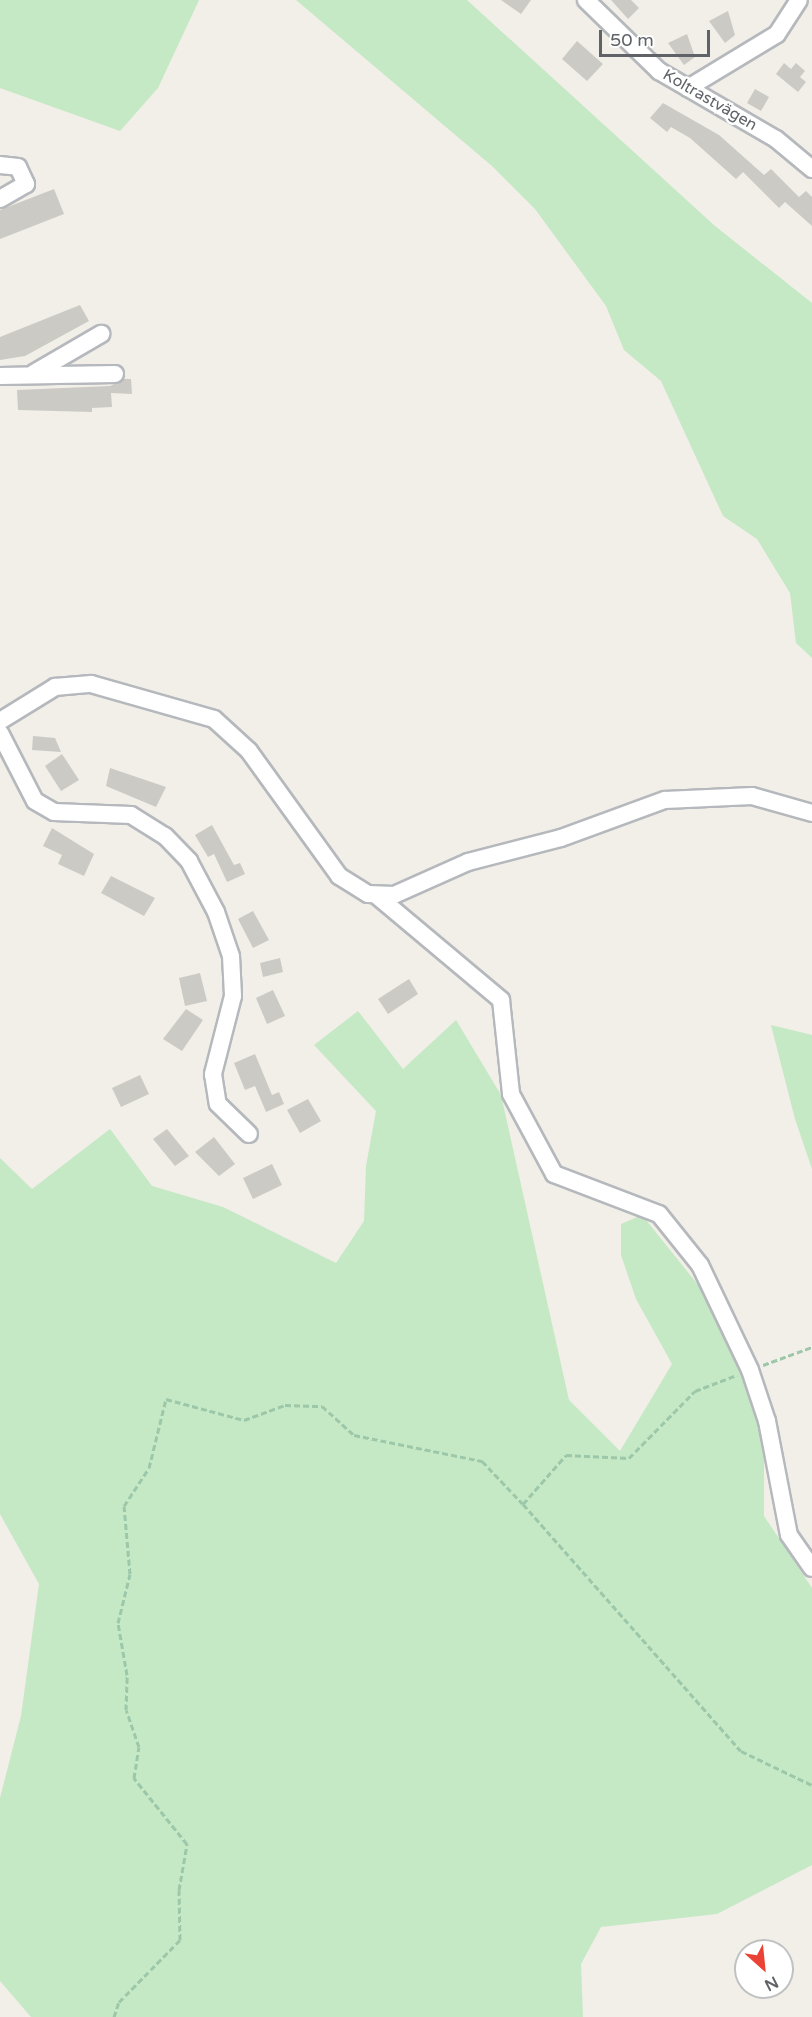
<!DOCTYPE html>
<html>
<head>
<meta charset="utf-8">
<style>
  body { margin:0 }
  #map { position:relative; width:812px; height:2017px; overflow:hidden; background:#f1efe8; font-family:"Varela Round",sans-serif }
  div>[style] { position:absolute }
  .green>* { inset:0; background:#c5e8c5 }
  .building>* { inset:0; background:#cccac5 }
  .path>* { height:3px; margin-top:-1.5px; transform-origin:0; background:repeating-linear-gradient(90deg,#9cc7a9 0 6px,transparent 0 9px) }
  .roads { filter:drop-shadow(2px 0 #b5b8bc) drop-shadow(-2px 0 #b5b8bc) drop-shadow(0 2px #b5b8bc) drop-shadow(0 -2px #b5b8bc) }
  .minor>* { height:16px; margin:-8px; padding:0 8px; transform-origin:8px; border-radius:8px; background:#fff }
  span { translate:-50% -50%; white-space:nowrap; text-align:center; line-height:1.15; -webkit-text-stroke:5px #fff; paint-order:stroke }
  .street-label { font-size:16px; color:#5f6368 }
  .north { position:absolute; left:734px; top:1939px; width:60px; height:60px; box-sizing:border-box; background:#fff; border:2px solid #bfc1c3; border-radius:50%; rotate:153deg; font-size:16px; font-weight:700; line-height:24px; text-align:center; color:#5f6368 }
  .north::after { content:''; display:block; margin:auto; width:21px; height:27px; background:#ea4335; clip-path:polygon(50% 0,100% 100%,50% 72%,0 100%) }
  .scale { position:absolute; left:599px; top:30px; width:111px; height:27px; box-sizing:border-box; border:3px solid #5f6368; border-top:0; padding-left:8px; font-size:18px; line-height:21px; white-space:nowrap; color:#5f6368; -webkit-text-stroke:4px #fff; paint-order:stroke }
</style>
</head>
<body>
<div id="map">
  <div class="green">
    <i style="clip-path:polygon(0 0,199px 0,158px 88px,120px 131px,0 88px)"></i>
    <i style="clip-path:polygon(296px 0,467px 0,715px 226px,812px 303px,812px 658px,796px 643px,790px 593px,757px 539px,723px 516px,661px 381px,624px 350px,606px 306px,535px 209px,492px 166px)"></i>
    <i style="clip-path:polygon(358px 1011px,403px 1069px,456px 1020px,501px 1095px,569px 1400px,620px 1451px,672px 1364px,636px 1299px,621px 1255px,621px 1224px,642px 1215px,711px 1301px,740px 1357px,764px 1445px,764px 1516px,812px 1588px,812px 1865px,717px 1914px,601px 1927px,581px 1964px,583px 2017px,31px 2017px,0 1981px,0 1798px,21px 1716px,39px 1584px,0 1514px,0 1158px,32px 1189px,110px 1129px,152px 1186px,223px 1207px,336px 1263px,364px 1221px,366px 1166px,376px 1111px,314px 1045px)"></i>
    <i style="clip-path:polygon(771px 1025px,812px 1035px,812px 1169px,795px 1119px)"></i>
  </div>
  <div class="building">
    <i style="clip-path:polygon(501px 0,531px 0,521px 14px)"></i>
    <i style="clip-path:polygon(611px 0,631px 0,639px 8px,628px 19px)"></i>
    <i style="clip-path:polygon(728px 11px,735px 35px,725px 43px,709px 21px)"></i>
    <i style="clip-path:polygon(687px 34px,695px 57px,684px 65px,668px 43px)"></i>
    <i style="clip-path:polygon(577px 41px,603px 64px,587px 81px,562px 59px)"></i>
    <i style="clip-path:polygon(784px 63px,791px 69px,796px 63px,805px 71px,800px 77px,806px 82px,798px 92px,776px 74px)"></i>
    <i style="clip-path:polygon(755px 89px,769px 97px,761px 111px,747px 103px)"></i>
    <i style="clip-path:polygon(663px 103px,719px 135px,764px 175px,771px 169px,799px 197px,806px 191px,812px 197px,812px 226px,785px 202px,779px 208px,743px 172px,736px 179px,690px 138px,671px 127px,667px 132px,650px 118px)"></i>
    <i style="clip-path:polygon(54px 189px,64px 214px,0 239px,0 210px)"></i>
    <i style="clip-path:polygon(80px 305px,89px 321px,25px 356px,0 360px,0 337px)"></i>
    <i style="clip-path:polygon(124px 379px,131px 379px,132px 394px,111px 393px,112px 407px,92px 408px,92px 412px,18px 410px,17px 390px,110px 386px)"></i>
    <i style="clip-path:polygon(33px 736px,55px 738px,61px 752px,32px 750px)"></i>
    <i style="clip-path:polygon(62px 754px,79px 780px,61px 791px,45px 766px)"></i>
    <i style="clip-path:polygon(110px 768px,166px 787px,156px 807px,106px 786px)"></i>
    <i style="clip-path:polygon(212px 825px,234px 865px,240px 863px,245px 874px,227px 882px,214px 854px,208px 857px,195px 835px)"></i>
    <i style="clip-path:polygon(52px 828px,94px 854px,84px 876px,58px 864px,62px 855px,43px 846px)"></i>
    <i style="clip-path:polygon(111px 876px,155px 898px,144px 916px,101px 893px)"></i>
    <i style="clip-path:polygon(253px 911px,269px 940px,253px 948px,238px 919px)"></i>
    <i style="clip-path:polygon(280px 958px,283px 972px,263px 977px,260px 963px)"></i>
    <i style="clip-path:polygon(200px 973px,207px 1001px,185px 1006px,179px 978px)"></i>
    <i style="clip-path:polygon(409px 979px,418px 994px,388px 1014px,378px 999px)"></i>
    <i style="clip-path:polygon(273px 990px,285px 1016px,267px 1024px,256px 998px)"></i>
    <i style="clip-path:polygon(186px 1009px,203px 1020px,182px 1051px,163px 1039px)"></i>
    <i style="clip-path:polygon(255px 1054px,272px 1095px,279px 1092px,284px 1104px,266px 1112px,255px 1086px,245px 1090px,234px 1063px)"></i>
    <i style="clip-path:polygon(140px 1075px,149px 1094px,121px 1107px,112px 1088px)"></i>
    <i style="clip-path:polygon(308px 1099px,321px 1121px,300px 1133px,287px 1110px)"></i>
    <i style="clip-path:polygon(167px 1129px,189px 1156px,175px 1166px,153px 1139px)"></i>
    <i style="clip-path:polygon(214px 1137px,235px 1164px,219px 1176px,195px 1152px)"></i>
    <i style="clip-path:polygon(272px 1164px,282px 1185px,253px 1199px,243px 1178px)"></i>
  </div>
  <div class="path">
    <i style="left:763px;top:1365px;width:52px;rotate:-20.2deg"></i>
    <i style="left:523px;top:1504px;width:329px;rotate:48.6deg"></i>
    <i style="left:741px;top:1751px;width:79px;rotate:25.6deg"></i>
    <i style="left:114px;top:2017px;width:16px;rotate:-72deg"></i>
    <i style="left:119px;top:2002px;width:87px;rotate:-45.5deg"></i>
    <i style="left:180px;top:1940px;width:50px;rotate:-91.1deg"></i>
    <i style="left:179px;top:1890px;width:47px;rotate:-80.1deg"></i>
    <i style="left:187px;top:1844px;width:85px;rotate:-128.8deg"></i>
    <i style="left:134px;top:1778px;width:31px;rotate:-81deg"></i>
    <i style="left:139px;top:1747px;width:39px;rotate:-109deg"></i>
    <i style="left:126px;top:1710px;width:35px;rotate:-88deg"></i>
    <i style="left:127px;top:1675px;width:53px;rotate:-99.8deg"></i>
    <i style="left:118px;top:1623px;width:50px;rotate:-76.2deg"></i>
    <i style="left:130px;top:1574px;width:68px;rotate:-95deg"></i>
    <i style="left:124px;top:1506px;width:45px;rotate:-56.7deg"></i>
    <i style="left:149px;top:1468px;width:71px;rotate:-76.2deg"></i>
    <i style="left:166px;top:1399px;width:81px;rotate:15.1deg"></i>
    <i style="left:244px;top:1420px;width:44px;rotate:-20.1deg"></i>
    <i style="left:285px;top:1405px;width:37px;rotate:2deg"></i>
    <i style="left:322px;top:1406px;width:43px;rotate:42.2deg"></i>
    <i style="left:354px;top:1435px;width:131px;rotate:11.5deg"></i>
    <i style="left:482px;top:1461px;width:59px;rotate:46.4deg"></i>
    <i style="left:523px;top:1504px;width:65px;rotate:-48.7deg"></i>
    <i style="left:566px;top:1455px;width:63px;rotate:2.7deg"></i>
    <i style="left:629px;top:1458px;width:94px;rotate:-45.4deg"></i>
    <i style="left:695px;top:1391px;width:45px;rotate:-20.9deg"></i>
  </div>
  <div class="roads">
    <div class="minor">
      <i style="left:586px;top:0;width:102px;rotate:44.2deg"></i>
      <i style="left:659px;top:71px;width:135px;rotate:30.2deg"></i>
      <i style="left:776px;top:139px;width:47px;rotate:39.8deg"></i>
      <i style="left:688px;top:88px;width:104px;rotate:-31.2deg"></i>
      <i style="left:777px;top:34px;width:40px;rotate:-57.1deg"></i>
      <i style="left:0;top:165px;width:18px;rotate:6deg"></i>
      <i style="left:18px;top:167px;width:19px;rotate:65deg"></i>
      <i style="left:26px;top:184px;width:30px;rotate:150deg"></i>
      <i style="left:34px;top:373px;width:78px;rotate:-30.2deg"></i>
      <i style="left:0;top:376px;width:115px;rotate:-1deg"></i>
      <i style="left:0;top:721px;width:65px;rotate:-31.7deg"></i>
      <i style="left:55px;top:687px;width:36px;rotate:-5deg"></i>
      <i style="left:91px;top:684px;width:128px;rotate:15.9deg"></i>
      <i style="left:214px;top:719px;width:47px;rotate:42.4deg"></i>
      <i style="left:249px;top:751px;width:154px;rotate:54.2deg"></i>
      <i style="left:339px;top:876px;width:34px;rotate:32deg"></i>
      <i style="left:368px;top:894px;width:26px;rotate:2deg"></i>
      <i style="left:394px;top:895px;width:81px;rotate:-24deg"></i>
      <i style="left:468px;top:862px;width:96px;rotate:-14.5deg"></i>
      <i style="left:561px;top:838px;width:111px;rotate:-20.1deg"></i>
      <i style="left:665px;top:800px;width:87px;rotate:-2.6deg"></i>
      <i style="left:752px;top:796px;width:62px;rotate:15.8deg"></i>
      <i style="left:0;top:733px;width:76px;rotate:62.8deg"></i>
      <i style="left:35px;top:801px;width:22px;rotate:30deg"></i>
      <i style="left:54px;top:812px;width:77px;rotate:2.2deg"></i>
      <i style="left:131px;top:815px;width:40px;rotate:32deg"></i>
      <i style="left:165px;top:836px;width:35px;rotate:46deg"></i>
      <i style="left:189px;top:861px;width:58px;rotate:62.1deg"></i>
      <i style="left:216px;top:912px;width:46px;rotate:71.2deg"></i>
      <i style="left:231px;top:956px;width:40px;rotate:87.1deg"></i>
      <i style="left:233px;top:996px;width:81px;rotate:104.4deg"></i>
      <i style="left:213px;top:1074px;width:30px;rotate:81deg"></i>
      <i style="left:218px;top:1104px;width:43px;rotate:44.1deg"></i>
      <i style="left:376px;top:895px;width:163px;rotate:40deg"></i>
      <i style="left:501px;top:1000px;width:95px;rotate:83.9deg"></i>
      <i style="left:511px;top:1094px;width:91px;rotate:61.7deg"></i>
      <i style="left:554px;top:1174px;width:112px;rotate:20.9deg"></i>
      <i style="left:659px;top:1214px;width:65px;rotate:51.2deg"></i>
      <i style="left:700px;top:1265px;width:116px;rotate:64.5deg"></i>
      <i style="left:750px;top:1370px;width:54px;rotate:71.6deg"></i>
      <i style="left:767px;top:1421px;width:116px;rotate:79.1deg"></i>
      <i style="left:789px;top:1535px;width:40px;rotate:55.1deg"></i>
    </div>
  </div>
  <div class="street-label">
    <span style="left:710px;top:100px;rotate:30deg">Koltrastvägen</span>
  </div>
  <div class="north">N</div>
  <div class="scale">50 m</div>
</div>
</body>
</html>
